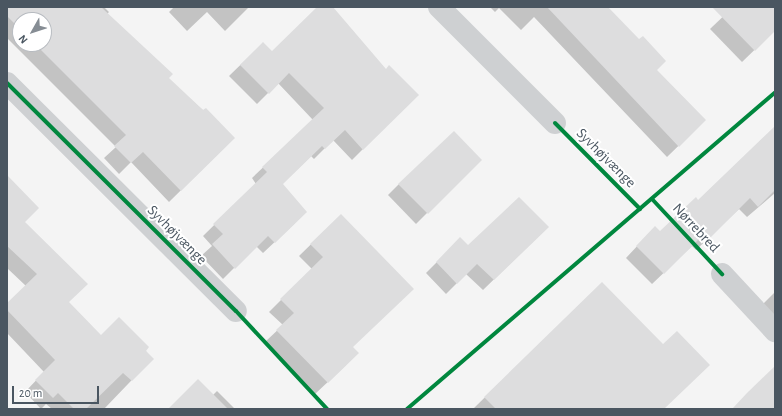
<!DOCTYPE html>
<html>
<head>
<meta charset="utf-8">
<style>
  body { margin:0 }
  #map { position:relative; width:782px; height:416px; overflow:hidden; background:#f4f4f4; font-family:"Alegreya Sans",sans-serif }
  div>[style] { position:absolute }
  .shadow>* { inset:0; background:#0003 }
  .building>* { inset:0; background:#ddddde }
  .minor>* { height:22px; margin:-11px; padding:0 11px; transform-origin:11px; border-radius:11px; background:#ced0d2 }
  .cycleway>* { height:4px; margin:-2px; padding:0 2px; transform-origin:2px; border-radius:2px; background:#00873e }
  span { translate:-50% -50%; white-space:nowrap; text-align:center; line-height:1.15; -webkit-text-stroke:4px #fff; paint-order:stroke }
  .street-label { font-size:15px; color:#4a5661 }
  .frame { position:absolute; inset:0; border:8px solid #4a5661; pointer-events:none }
  .north { position:absolute; left:12px; top:12px; width:40px; height:40px; box-sizing:border-box; background:#fff; border:1px solid #b7bbc0; border-radius:50%; rotate:231deg; font-size:11px; font-weight:700; line-height:16px; text-align:center; color:#4a5661 }
  .north::after { content:''; display:block; margin:auto; width:14px; height:18px; background:#868d94; clip-path:polygon(50% 0,100% 100%,50% 72%,0 100%) }
  .scale { position:absolute; left:12px; top:386px; width:87px; height:18px; box-sizing:border-box; border:2px solid #4a5661; border-top:0; padding-left:5px; font-size:12px; line-height:14px; white-space:nowrap; color:#4a5661; -webkit-text-stroke:3px #fff; paint-order:stroke }
</style>
</head>
<body>
<div id="map">
  <div class="shadow">
    <i style="clip-path:polygon(evenodd,7px 7px,104px 7px,109px 12px,107px 14px,167px 78px,234px 138px,169px 202px,131px 162px,119px 174px,104px 158px,116px 147px,7px 38px,7px 7px,20px 20px,44px 20px,44px 44px,20px 44px,20px 20px)"></i>
    <i style="clip-path:polygon(174px 7px,249px 7px,225px 31px,207px 12px,187px 31px,169px 12px)"></i>
    <i style="clip-path:polygon(319px 7px,332px 7px,386px 70px,417px 95px,352px 160px,333px 140px,314px 159px,311px 156px,282px 184px,295px 223px,263px 253px,256px 246px,223px 279px,201px 256px,212px 246px,203px 236px,256px 184px,252px 178px,313px 120px,278px 83px,257px 104px,229px 76px,263px 43px,272px 52px)"></i>
    <i style="clip-path:polygon(490px 7px,606px 7px,656px 70px,705px 120px,667px 157px,534px 17px,521px 30px,499px 8px,495px 12px)"></i>
    <i style="clip-path:polygon(733px 7px,775px 7px,775px 30px,742px 62px,710px 29px)"></i>
    <i style="clip-path:polygon(775px 127px,775px 193px,747px 217px,739px 209px,696px 250px,692px 246px,652px 284px,626px 258px,655px 227px,660px 233px,698px 201px)"></i>
    <i style="clip-path:polygon(480px 160px,416px 224px,388px 195px,399px 184px)"></i>
    <i style="clip-path:polygon(7px 181px,24px 222px,68px 302px,101px 336px,145px 350px,152px 359px,104px 409px,52px 409px,46px 404px,41px 409px,25px 392px,44px 372px,7px 333px,7px 305px,26px 286px,7px 268px)"></i>
    <i style="clip-path:polygon(341px 215px,352px 347px,346px 365px,315px 394px,265px 342px,283px 325px,269px 312px,312px 269px,299px 256px)"></i>
    <i style="clip-path:polygon(548px 227px,483px 290px,466px 274px,446px 294px,426px 273px,460px 239px,468px 247px)"></i>
    <i style="clip-path:polygon(602px 283px,663px 346px,663px 409px,473px 409px)"></i>
    <i style="clip-path:polygon(775px 292px,775px 320px,761px 306px)"></i>
    <i style="clip-path:polygon(217px 391px,235px 409px,169px 409px,213px 395px)"></i>
  </div>
  <div class="building">
    <i style="clip-path:polygon(7px 7px,101px 7px,173px 74px,169px 78px,203px 110px,206px 108px,235px 138px,181px 191px,143px 152px,131px 163px,114px 146px,126px 135px,35px 44px,44px 44px,44px 20px,20px 20px,20px 29px,7px 16px)"></i>
    <i style="clip-path:polygon(317px 7px,333px 7px,386px 69px,389px 65px,419px 95px,363px 150px,345px 130px,325px 149px,322px 146px,283px 184px,307px 212px,275px 243px,268px 236px,235px 269px,212px 244px,223px 234px,213px 224px,267px 172px,262px 167px,324px 108px,289px 73px,269px 94px,240px 65px,263px 42px,272px 51px)"></i>
    <i style="clip-path:polygon(547px 7px,608px 7px,639px 39px,643px 36px,666px 61px,657px 70px,706px 120px,679px 147px)"></i>
    <i style="clip-path:polygon(712px 7px,775px 7px,775px 31px,755px 51px)"></i>
    <i style="clip-path:polygon(775px 126px,775px 190px,758px 207px,750px 198px,708px 240px,703px 235px,664px 274px,636px 246px,655px 226px,660px 231px,696px 197px,698px 200px)"></i>
    <i style="clip-path:polygon(454px 131px,482px 160px,428px 214px,398px 184px)"></i>
    <i style="clip-path:polygon(7px 175px,39px 208px,25px 222px,88px 284px,69px 302px,101px 335px,119px 317px,149px 347px,146px 351px,154px 359px,132px 381px,123px 373px,86px 409px,74px 409px,58px 393px,53px 398px,35px 380px,55px 360px,7px 310px,7px 303px,37px 274px,7px 246px)"></i>
    <i style="clip-path:polygon(519px 197px,549px 227px,494px 280px,477px 264px,457px 284px,436px 262px,460px 237px,468px 245px)"></i>
    <i style="clip-path:polygon(341px 214px,414px 289px,353px 347px,359px 353px,328px 383px,276px 330px,294px 313px,280px 299px,323px 257px,310px 244px)"></i>
    <i style="clip-path:polygon(602px 282px,663px 344px,677px 331px,710px 365px,664px 409px,496px 409px,484px 397px)"></i>
    <i style="clip-path:polygon(775px 366px,775px 409px,732px 409px,747px 393px)"></i>
    <i style="clip-path:polygon(198px 379px,228px 409px,168px 409px)"></i>
  </div>
  <div class="minor">
    <i style="left:439px;top:7px;width:164px;rotate:45deg"></i>
    <i style="left:7px;top:83px;width:323px;rotate:44.9deg"></i>
    <i style="left:722px;top:274px;width:78px;rotate:47.1deg"></i>
  </div>
  <div class="cycleway">
    <i style="left:7px;top:83px;width:323px;rotate:44.9deg"></i>
    <i style="left:236px;top:311px;width:134px;rotate:47.1deg"></i>
    <i style="left:555px;top:123px;width:121px;rotate:45.3deg"></i>
    <i style="left:652px;top:199px;width:103px;rotate:47deg"></i>
    <i style="left:407px;top:409px;width:485px;rotate:-40.7deg"></i>
  </div>
  <div class="street-label">
    <span style="left:606px;top:158px;rotate:45deg">Syvhøjvænge</span>
    <span style="left:696px;top:228px;rotate:47deg">Nørrebred</span>
    <span style="left:177px;top:235px;rotate:45deg">Syvhøjvænge</span>
  </div>
  <div class="frame"></div>
  <div class="north">N</div>
  <div class="scale">20 m</div>
</div>
</body>
</html>
